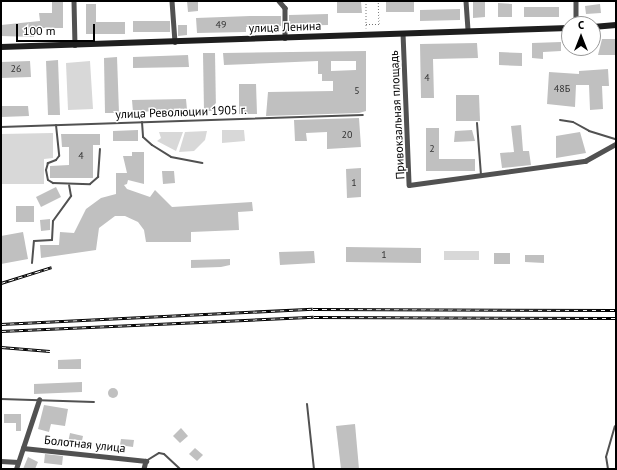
<!DOCTYPE html>
<html>
<head>
<meta charset="utf-8">
<style>
  body { margin:0 }
  #map { position:relative; width:617px; height:470px; overflow:hidden; background:#fff; font-family:"PT Sans",sans-serif }
  div>[style] { position:absolute }
  .green>* { inset:0; background:#d8d8d8 }
  .building>* { inset:0; background:#c0c0c0 }
  .round { border-radius:50% }
  .path>* { height:1px; margin-top:-0.5px; transform-origin:0; background:repeating-linear-gradient(90deg,#737373 0 1px,transparent 0 3px) }
  .lane>* { height:2px; margin:-1px; padding:0 1px; transform-origin:1px; border-radius:1px; background:#515151 }
  .street>* { height:4.5px; margin:-2.25px; padding:0 2.25px; transform-origin:2.25px; border-radius:2.25px; background:#515151 }
  .secondary>* { height:6px; margin:-3px; padding:0 3px; transform-origin:3px; border-radius:3px; background:#1e1e1e }
  .rail>* { height:3px; margin-top:-1.5px; transform-origin:0; background:repeating-linear-gradient(90deg,#fff 0 4.5px,#000 0 9px); box-sizing:border-box; border-block:1px solid #000 }
  span { translate:-50% -50%; white-space:nowrap; text-align:center; line-height:1.15; -webkit-text-stroke:3px #fff; paint-order:stroke }
  .number-label { font-size:10px; color:#303030 }
  .number-label span { -webkit-text-stroke-width:0 }
  .street-label { font-size:12px; color:#000 }
  .frame { position:absolute; inset:0; border:2px solid #000; pointer-events:none }
  .north { position:absolute; left:561px; top:16px; width:40px; height:40px; box-sizing:border-box; background:#fff; border:1px solid #999; border-radius:50%; rotate:0deg; font-size:11px; font-weight:700; line-height:16px; text-align:center; color:#000 }
  .north::after { content:''; display:block; margin:auto; width:14px; height:18px; background:#000; clip-path:polygon(50% 0,100% 100%,50% 72%,0 100%) }
  .scale { position:absolute; left:16px; top:24px; width:79px; height:18px; box-sizing:border-box; border:2px solid #000; border-top:0; padding-left:5px; font-size:12px; line-height:14px; white-space:nowrap; color:#000; -webkit-text-stroke:3px #fff; paint-order:stroke }
</style>
</head>
<body>
<div id="map">
  <div class="green">
    <i style="clip-path:polygon(90px 61px,93px 109px,68px 110px,66px 63px)"></i>
    <i style="clip-path:polygon(222px 130px,244px 130px,245px 141px,222px 143px)"></i>
    <i style="clip-path:polygon(207px 131px,205px 140px,194px 151px,179px 152px,185px 132px)"></i>
    <i style="clip-path:polygon(159px 132px,183px 132px,176px 151px,157px 141px,161px 138px)"></i>
    <i style="clip-path:polygon(53px 133px,53px 158px,44px 159px,44px 184px,1px 184px,1px 134px)"></i>
    <i style="clip-path:polygon(444px 251px,479px 251px,479px 260px,444px 260px)"></i>
  </div>
  <div class="building">
    <i style="clip-path:polygon(52px 1px,63px 1px,63px 28px,34px 28px,34px 37px,1px 36px,1px 25px,40px 21px,39px 13px,52px 13px)"></i>
    <i style="clip-path:polygon(187px 1px,198px 1px,198px 11px,188px 12px)"></i>
    <i style="clip-path:polygon(386px 1px,414px 1px,414px 12px,386px 12px)"></i>
    <i style="clip-path:polygon(473px 1px,485px 1px,485px 17px,473px 18px)"></i>
    <i style="clip-path:polygon(337px 2px,361px 2px,362px 13px,337px 13px)"></i>
    <i style="clip-path:polygon(498px 3px,512px 4px,512px 17px,498px 17px)"></i>
    <i style="clip-path:polygon(86px 4px,96px 4px,96px 22px,125px 22px,125px 34px,86px 34px)"></i>
    <i style="clip-path:polygon(600px 4px,601px 13px,586px 14px,585px 6px)"></i>
    <i style="clip-path:polygon(524px 7px,559px 7px,559px 17px,524px 17px)"></i>
    <i style="clip-path:polygon(460px 9px,460px 20px,420px 21px,420px 10px)"></i>
    <i style="clip-path:polygon(328px 14px,328px 25px,289px 26px,289px 15px)"></i>
    <i style="clip-path:polygon(250px 16px,281px 16px,281px 26px,246px 27px,246px 32px,197px 33px,196px 18px)"></i>
    <i style="clip-path:polygon(133px 21px,170px 21px,170px 32px,133px 32px)"></i>
    <i style="clip-path:polygon(178px 25px,187px 25px,187px 35px,178px 36px)"></i>
    <i style="clip-path:polygon(602px 39px,616px 39px,616px 55px,598px 55px)"></i>
    <i style="clip-path:polygon(561px 42px,561px 51px,543px 52px,543px 59px,532px 58px,532px 43px)"></i>
    <i style="clip-path:polygon(477px 43px,478px 58px,433px 59px,434px 98px,421px 98px,420px 44px)"></i>
    <i style="clip-path:polygon(evenodd,366px 51px,366px 111px,359px 113px,266px 116px,268px 92px,333px 91px,333px 81px,322px 81px,322px 74px,318px 74px,318px 61px,224px 65px,223px 53px,366px 51px,331px 61px,356px 61px,356px 70px,331px 71px,331px 61px)"></i>
    <i style="clip-path:polygon(499px 52px,522px 53px,522px 66px,499px 65px)"></i>
    <i style="clip-path:polygon(203px 53px,215px 53px,216px 111px,204px 111px)"></i>
    <i style="clip-path:polygon(188px 55px,189px 67px,133px 68px,133px 57px)"></i>
    <i style="clip-path:polygon(117px 57px,119px 113px,105px 113px,104px 58px)"></i>
    <i style="clip-path:polygon(58px 60px,60px 115px,48px 115px,46px 61px)"></i>
    <i style="clip-path:polygon(30px 61px,31px 77px,1px 78px,1px 62px)"></i>
    <i style="clip-path:polygon(608px 69px,609px 86px,602px 86px,603px 109px,590px 110px,589px 85px,576px 85px,575px 107px,547px 104px,549px 72px,579px 74px,579px 71px)"></i>
    <i style="clip-path:polygon(239px 84px,256px 84px,257px 114px,239px 114px)"></i>
    <i style="clip-path:polygon(456px 95px,479px 95px,480px 121px,456px 121px)"></i>
    <i style="clip-path:polygon(186px 99px,187px 110px,133px 112px,132px 100px)"></i>
    <i style="clip-path:polygon(1px 106px,28px 106px,29px 116px,1px 117px)"></i>
    <i style="clip-path:polygon(359px 118px,361px 147px,327px 149px,327px 132px,306px 133px,307px 141px,295px 141px,294px 120px)"></i>
    <i style="clip-path:polygon(521px 125px,523px 151px,529px 151px,531px 165px,502px 168px,500px 153px,514px 152px,511px 126px)"></i>
    <i style="clip-path:polygon(426px 128px,439px 128px,439px 159px,475px 159px,475px 171px,426px 171px)"></i>
    <i style="clip-path:polygon(138px 130px,138px 141px,113px 141px,113px 131px)"></i>
    <i style="clip-path:polygon(472px 130px,475px 141px,454px 142px,455px 131px)"></i>
    <i style="clip-path:polygon(580px 132px,586px 153px,556px 158px,556px 136px)"></i>
    <i style="clip-path:polygon(61px 134px,100px 134px,100px 145px,93px 145px,93px 178px,50px 178px,50px 166px,69px 165px,69px 147px,62px 147px)"></i>
    <i style="clip-path:polygon(132px 152px,144px 152px,144px 184px,128px 180px,127px 184px,124px 185px,127px 189px,150px 197px,155px 190px,172px 207px,252px 202px,253px 211px,238px 212px,239px 230px,191px 232px,191px 242px,146px 242px,144px 230px,138px 222px,125px 216px,115px 216px,99px 228px,96px 250px,41px 258px,40px 245px,59px 245px,60px 232px,74px 233px,86px 209px,101px 198px,116px 194px,116px 173px,127px 173px,123px 156px,132px 156px)"></i>
    <i style="clip-path:polygon(361px 168px,361px 197px,347px 198px,346px 169px)"></i>
    <i style="clip-path:polygon(162px 171px,174px 171px,175px 183px,163px 184px)"></i>
    <i style="clip-path:polygon(56px 187px,61px 197px,41px 207px,36px 197px)"></i>
    <i style="clip-path:polygon(16px 206px,34px 206px,34px 222px,16px 222px)"></i>
    <i style="clip-path:polygon(50px 219px,50px 230px,41px 231px,40px 220px)"></i>
    <i style="clip-path:polygon(23px 232px,28px 259px,1px 264px,1px 236px)"></i>
    <i style="clip-path:polygon(346px 247px,421px 248px,421px 263px,346px 262px)"></i>
    <i style="clip-path:polygon(314px 251px,315px 263px,280px 265px,279px 252px)"></i>
    <i style="clip-path:polygon(494px 253px,510px 253px,510px 264px,494px 264px)"></i>
    <i style="clip-path:polygon(525px 255px,544px 255px,544px 263px,525px 262px)"></i>
    <i style="clip-path:polygon(230px 259px,230px 265px,221px 267px,191px 268px,191px 260px)"></i>
    <i style="clip-path:polygon(81px 359px,81px 369px,58px 369px,58px 360px)"></i>
    <i style="clip-path:polygon(82px 382px,82px 392px,34px 394px,34px 384px)"></i>
    <i class="round" style="left:108px;top:388px;width:10px;height:10px"></i>
    <i style="clip-path:polygon(44px 405px,68px 409px,65px 426px,51px 424px,49px 432px,38px 429px)"></i>
    <i style="clip-path:polygon(4px 414px,21px 414px,21px 431px,16px 431px,16px 423px,4px 423px)"></i>
    <i style="clip-path:polygon(355px 424px,359px 469px,341px 469px,336px 426px)"></i>
    <i style="clip-path:polygon(181px 428px,188px 436px,180px 443px,173px 436px)"></i>
    <i style="clip-path:polygon(70px 433px,83px 436px,81px 445px,68px 443px)"></i>
    <i style="clip-path:polygon(121px 439px,134px 440px,133px 447px,126px 446px,126px 451px,119px 451px)"></i>
    <i style="clip-path:polygon(195px 448px,203px 455px,197px 461px,189px 454px)"></i>
    <i style="clip-path:polygon(45px 454px,63px 456px,62px 465px,44px 463px)"></i>
    <i style="clip-path:polygon(28px 457px,38px 462px,35px 469px,23px 469px)"></i>
  </div>
  <div class="path">
    <i style="left:366px;top:1px;width:27px;rotate:90deg"></i>
    <i style="left:366px;top:24px;width:13px"></i>
    <i style="left:379px;top:24px;width:23px;rotate:-92deg"></i>
  </div>
  <div class="lane">
    <i style="left:560px;top:120px;width:13px;rotate:9deg"></i>
    <i style="left:573px;top:122px;width:18px;rotate:29deg"></i>
    <i style="left:589px;top:131px;width:28px;rotate:17deg"></i>
    <i style="left:142px;top:122px;width:15px;rotate:86deg"></i>
    <i style="left:143px;top:137px;width:12px;rotate:42deg"></i>
    <i style="left:152px;top:145px;width:22px;rotate:32deg"></i>
    <i style="left:171px;top:157px;width:32px;rotate:11deg"></i>
    <i style="left:477px;top:123px;width:52px;rotate:85.6deg"></i>
    <i style="left:56px;top:125px;width:31px;rotate:84deg"></i>
    <i style="left:59px;top:156px;width:5px;rotate:127deg"></i>
    <i style="left:56px;top:160px;width:9px;rotate:159deg"></i>
    <i style="left:48px;top:163px;width:7px;rotate:106deg"></i>
    <i style="left:46px;top:170px;width:10px;rotate:79deg"></i>
    <i style="left:48px;top:180px;width:6px;rotate:31deg"></i>
    <i style="left:53px;top:183px;width:37px;rotate:2deg"></i>
    <i style="left:90px;top:184px;width:11px;rotate:-41deg"></i>
    <i style="left:98px;top:177px;width:28px;rotate:-86deg"></i>
    <i style="left:1px;top:127px;width:362px;rotate:-1.9deg"></i>
    <i style="left:32px;top:263px;width:22px;rotate:-85deg"></i>
    <i style="left:34px;top:241px;width:18px;rotate:-3deg"></i>
    <i style="left:52px;top:240px;width:19px;rotate:-87deg"></i>
    <i style="left:53px;top:221px;width:31px;rotate:-54deg"></i>
    <i style="left:71px;top:196px;width:11px;rotate:-100deg"></i>
    <i style="left:1px;top:399px;width:93px;rotate:1.8deg"></i>
    <i style="left:307px;top:404px;width:65px;rotate:83.9deg"></i>
    <i style="left:146px;top:461px;width:15px;rotate:-32deg"></i>
    <i style="left:159px;top:453px;width:5px;rotate:11deg"></i>
    <i style="left:164px;top:454px;width:22px;rotate:43deg"></i>
    <i style="left:608px;top:469px;width:12px;rotate:-99deg"></i>
    <i style="left:606px;top:457px;width:32px;rotate:-74deg"></i>
  </div>
  <div class="street">
    <i style="left:74px;top:1px;width:44px;rotate:88.7deg"></i>
    <i style="left:172px;top:1px;width:41px;rotate:85.8deg"></i>
    <i style="left:279px;top:1px;width:9px;rotate:49deg"></i>
    <i style="left:285px;top:8px;width:30px;rotate:90deg"></i>
    <i style="left:466px;top:1px;width:29px;rotate:86deg"></i>
    <i style="left:576px;top:1px;width:23px;rotate:90deg"></i>
    <i style="left:403px;top:33px;width:152px;rotate:87.7deg"></i>
    <i style="left:409px;top:185px;width:178px;rotate:-7.8deg"></i>
    <i style="left:585px;top:161px;width:35px;rotate:-29deg"></i>
    <i style="left:23px;top:448px;width:124px;rotate:6deg"></i>
    <i style="left:146px;top:461px;width:8px;rotate:104deg"></i>
    <i style="left:1px;top:461px;width:17px;rotate:3deg"></i>
    <i style="left:16px;top:469px;width:73px;rotate:-71.6deg"></i>
  </div>
  <div class="secondary">
    <i style="left:593px;top:27px;width:23px;rotate:-5deg"></i>
    <i style="left:1px;top:47px;width:568px;rotate:-1.92deg"></i>
  </div>
  <div class="rail">
    <i style="left:1px;top:283px;width:53px;rotate:-17.4deg"></i>
    <i style="left:1px;top:324px;width:312px;rotate:-2.8deg"></i>
    <i style="left:313px;top:309px;width:303px;rotate:0.2deg"></i>
    <i style="left:1px;top:331px;width:313px;rotate:-2.6deg"></i>
    <i style="left:314px;top:317px;width:302px;rotate:0.2deg"></i>
    <i style="left:1px;top:347px;width:49px;rotate:4.7deg"></i>
  </div>
  <div class="number-label">
    <span style="left:221px;top:25px">49</span>
    <span style="left:16px;top:69px">26</span>
    <span style="left:427px;top:78px">4</span>
    <span style="left:562px;top:89px">48Б</span>
    <span style="left:357px;top:91px">5</span>
    <span style="left:347px;top:135px">20</span>
    <span style="left:432px;top:149px">2</span>
    <span style="left:81px;top:156px">4</span>
    <span style="left:354px;top:183px">1</span>
    <span style="left:384px;top:255px">1</span>
  </div>
  <div class="street-label">
    <span style="left:285px;top:27px;rotate:-2deg">улица Ленина</span>
    <span style="left:181px;top:112px;rotate:-2deg">улица Революции 1905 г.</span>
    <span style="left:397px;top:115px;rotate:-93deg">Привокзальная площадь</span>
    <span style="left:85px;top:444px;rotate:6deg">Болотная улица</span>
  </div>
  <div class="frame"></div>
  <div class="north">С</div>
  <div class="scale">100 m</div>
</div>
</body>
</html>
